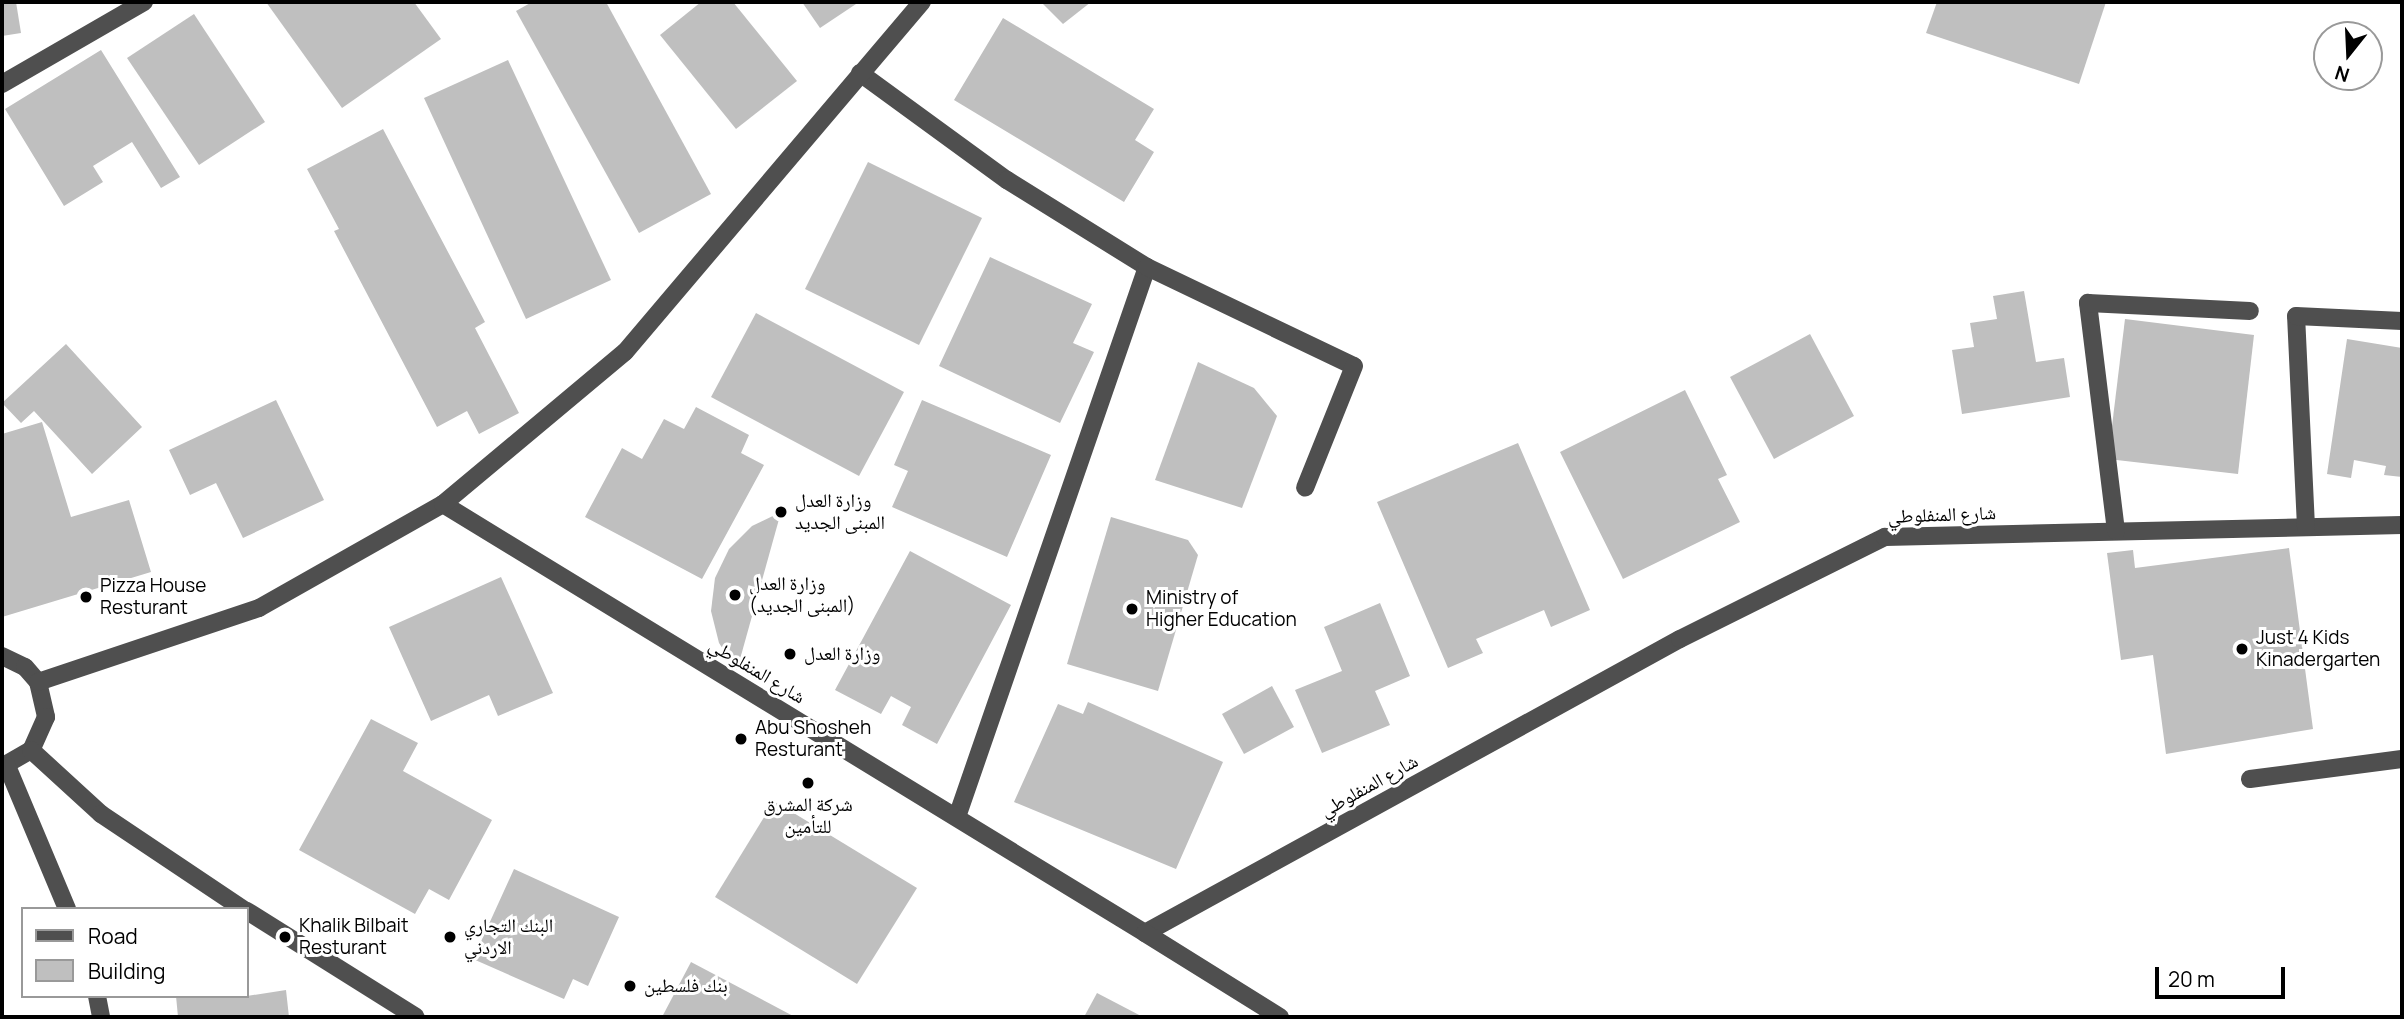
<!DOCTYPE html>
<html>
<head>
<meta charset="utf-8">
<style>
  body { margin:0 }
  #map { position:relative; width:2404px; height:1019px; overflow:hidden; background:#fff; font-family:Manrope,"Noto Naskh Arabic",sans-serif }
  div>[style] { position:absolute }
  .building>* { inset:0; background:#bfbfbf }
  .minor>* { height:18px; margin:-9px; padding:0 9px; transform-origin:9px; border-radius:9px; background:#4f4f4f }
  .dots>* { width:19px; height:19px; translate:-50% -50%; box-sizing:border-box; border:4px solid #fff; border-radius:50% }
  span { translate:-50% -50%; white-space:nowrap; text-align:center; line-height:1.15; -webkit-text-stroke:6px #fff; paint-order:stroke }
  .poi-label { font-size:19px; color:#000 }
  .left { translate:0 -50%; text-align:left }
  .street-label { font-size:19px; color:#000 }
  .frame { position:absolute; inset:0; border:4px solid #000; pointer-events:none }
  .legend { position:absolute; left:21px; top:907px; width:228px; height:91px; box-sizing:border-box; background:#fff; border:2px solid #999; margin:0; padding:9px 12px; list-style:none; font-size:21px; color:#000 }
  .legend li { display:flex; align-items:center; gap:14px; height:35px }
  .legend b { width:35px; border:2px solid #999 }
  .north { position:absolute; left:2313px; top:21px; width:70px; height:70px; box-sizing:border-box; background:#fff; border:2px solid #999; border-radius:50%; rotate:198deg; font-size:19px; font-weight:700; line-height:28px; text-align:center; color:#000 }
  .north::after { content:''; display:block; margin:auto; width:24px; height:32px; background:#000; clip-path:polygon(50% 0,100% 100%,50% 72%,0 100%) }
  .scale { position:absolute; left:2155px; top:967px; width:130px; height:32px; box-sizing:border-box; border:4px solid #000; border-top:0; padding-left:9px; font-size:21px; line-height:24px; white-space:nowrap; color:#000; -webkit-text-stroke:5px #fff; paint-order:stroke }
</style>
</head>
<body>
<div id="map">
  <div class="building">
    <i style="clip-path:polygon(2px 2px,16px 2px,21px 33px,2px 36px)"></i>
    <i style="clip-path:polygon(266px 2px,414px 2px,441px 39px,342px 108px)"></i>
    <i style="clip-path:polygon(532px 2px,606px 2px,711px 194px,639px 233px,516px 11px)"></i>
    <i style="clip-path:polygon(701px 2px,733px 2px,797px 81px,736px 129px,660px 35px)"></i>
    <i style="clip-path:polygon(802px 2px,859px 2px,820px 28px)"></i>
    <i style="clip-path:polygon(1041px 2px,1091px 2px,1063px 24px)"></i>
    <i style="clip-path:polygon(1937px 2px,2106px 2px,2079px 84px,1926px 33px)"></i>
    <i style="clip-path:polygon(194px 14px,265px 122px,199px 165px,127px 58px)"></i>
    <i style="clip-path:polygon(1003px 18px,1154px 109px,1135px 140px,1154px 152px,1124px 202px,954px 100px)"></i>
    <i style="clip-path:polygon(101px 50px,180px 177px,161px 188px,132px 142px,93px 166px,103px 182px,64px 206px,5px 109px)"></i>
    <i style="clip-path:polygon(508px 60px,611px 280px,526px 319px,424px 98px)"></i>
    <i style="clip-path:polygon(383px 129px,485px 322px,475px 328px,519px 413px,479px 434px,467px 411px,437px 427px,334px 231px,339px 229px,307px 169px)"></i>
    <i style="clip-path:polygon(868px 162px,982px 218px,919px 345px,805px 289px)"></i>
    <i style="clip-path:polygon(990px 257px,1092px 304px,1073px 343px,1094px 352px,1060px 423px,939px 366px)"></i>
    <i style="clip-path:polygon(2024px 291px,2036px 362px,2064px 358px,2070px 397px,1962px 414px,1952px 350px,1974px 347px,1970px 323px,1997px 319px,1993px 296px)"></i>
    <i style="clip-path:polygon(756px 313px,904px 392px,859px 476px,711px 397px)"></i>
    <i style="clip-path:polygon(2125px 319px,2254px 335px,2238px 474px,2108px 459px)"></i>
    <i style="clip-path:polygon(1810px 334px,1854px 416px,1774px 459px,1730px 377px)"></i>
    <i style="clip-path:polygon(2347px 339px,2402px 348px,2402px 477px,2384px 475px,2386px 466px,2354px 460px,2351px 478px,2327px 474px)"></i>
    <i style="clip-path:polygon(66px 344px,142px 427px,92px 474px,34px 411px,21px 423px,2px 403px)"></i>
    <i style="clip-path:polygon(1198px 362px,1254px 388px,1277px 416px,1242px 508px,1155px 480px)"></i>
    <i style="clip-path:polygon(1685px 390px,1727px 475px,1718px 479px,1740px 522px,1623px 579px,1560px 452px)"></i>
    <i style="clip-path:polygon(276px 400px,324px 500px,243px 538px,216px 483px,190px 495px,169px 450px)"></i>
    <i style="clip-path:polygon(922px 400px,1051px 455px,1007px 557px,892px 507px,908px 471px,894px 465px)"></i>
    <i style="clip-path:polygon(696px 407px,749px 435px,741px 453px,764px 465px,702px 579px,585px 517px,622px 448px,642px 459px,664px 419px,684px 429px)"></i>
    <i style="clip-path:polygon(42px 422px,71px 517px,129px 500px,151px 572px,2px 617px,2px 434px)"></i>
    <i style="clip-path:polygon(1518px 443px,1590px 610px,1551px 627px,1544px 610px,1476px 639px,1483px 653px,1448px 668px,1377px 502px)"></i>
    <i style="clip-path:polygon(781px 512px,737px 670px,719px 643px,711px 611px,715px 578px,729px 549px,752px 526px)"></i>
    <i style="clip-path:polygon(1111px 517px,1188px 540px,1198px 555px,1158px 691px,1067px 664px)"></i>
    <i style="clip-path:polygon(2289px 548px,2313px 729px,2166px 754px,2153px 655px,2121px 660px,2107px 553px,2133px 550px,2135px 568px)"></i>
    <i style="clip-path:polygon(910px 551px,1011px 605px,937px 744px,902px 725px,911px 707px,891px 696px,881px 714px,835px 690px)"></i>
    <i style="clip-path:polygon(501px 577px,553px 693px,498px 716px,489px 695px,431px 721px,389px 627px)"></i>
    <i style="clip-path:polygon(1380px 603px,1410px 676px,1375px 691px,1390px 725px,1322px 753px,1295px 690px,1342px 671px,1324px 627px)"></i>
    <i style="clip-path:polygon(1272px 686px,1294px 727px,1244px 754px,1222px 714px)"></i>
    <i style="clip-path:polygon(1088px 702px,1223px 762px,1176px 869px,1014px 802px,1058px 704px,1083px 714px)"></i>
    <i style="clip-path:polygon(371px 719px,418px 743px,403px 771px,492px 820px,449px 900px,429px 889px,415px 914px,299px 850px)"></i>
    <i style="clip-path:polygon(774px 801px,917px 888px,857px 984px,715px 897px)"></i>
    <i style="clip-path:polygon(514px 869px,619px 917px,588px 986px,573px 979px,564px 999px,473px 959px)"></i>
    <i style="clip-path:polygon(691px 962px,795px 1017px,662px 1017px)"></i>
    <i style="clip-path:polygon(286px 990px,289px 1017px,178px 1017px,176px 996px,247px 996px)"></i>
    <i style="clip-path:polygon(1097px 993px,1143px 1017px,1084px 1017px)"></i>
  </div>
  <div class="minor">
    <i style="left:860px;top:73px;width:182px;rotate:36.1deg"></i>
    <i style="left:1007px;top:180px;width:165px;rotate:31.9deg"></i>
    <i style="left:1147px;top:267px;width:582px;rotate:109.06deg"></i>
    <i style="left:2px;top:84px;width:164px;rotate:-30deg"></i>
    <i style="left:1147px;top:267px;width:229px;rotate:25.6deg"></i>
    <i style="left:1354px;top:366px;width:131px;rotate:111.9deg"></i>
    <i style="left:443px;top:504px;width:823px;rotate:31.43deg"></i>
    <i style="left:1145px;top:933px;width:610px;rotate:-28.79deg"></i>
    <i style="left:1680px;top:639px;width:229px;rotate:-26.5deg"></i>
    <i style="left:1885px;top:537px;width:517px;rotate:-1.33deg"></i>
    <i style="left:2306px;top:527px;width:211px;rotate:-92.7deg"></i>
    <i style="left:2296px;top:316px;width:106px;rotate:2.7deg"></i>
    <i style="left:2116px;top:531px;width:230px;rotate:-97deg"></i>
    <i style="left:2088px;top:303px;width:162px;rotate:2.8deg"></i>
    <i style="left:2px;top:656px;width:25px;rotate:26deg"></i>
    <i style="left:25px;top:667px;width:20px;rotate:49deg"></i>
    <i style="left:38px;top:682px;width:36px;rotate:77deg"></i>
    <i style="left:46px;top:717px;width:36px;rotate:114deg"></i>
    <i style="left:31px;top:750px;width:34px;rotate:150deg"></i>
    <i style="left:38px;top:682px;width:233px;rotate:-18.5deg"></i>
    <i style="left:259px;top:608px;width:211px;rotate:-29.5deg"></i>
    <i style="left:443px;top:504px;width:237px;rotate:-39.9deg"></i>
    <i style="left:625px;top:352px;width:459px;rotate:-49.7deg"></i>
    <i style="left:31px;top:750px;width:95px;rotate:42.4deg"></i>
    <i style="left:101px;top:814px;width:171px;rotate:33.8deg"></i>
    <i style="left:7px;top:766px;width:155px;rotate:67.2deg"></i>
    <i style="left:2250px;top:779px;width:153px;rotate:-7.5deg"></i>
    <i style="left:247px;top:911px;width:199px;rotate:32.1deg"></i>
    <i style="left:1145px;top:933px;width:159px;rotate:31.9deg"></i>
    <i style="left:97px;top:996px;width:21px;rotate:79deg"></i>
  </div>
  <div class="dots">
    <i style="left:781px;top:512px;background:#000"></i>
    <i style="left:735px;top:595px;background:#000"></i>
    <i style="left:86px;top:597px;background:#000"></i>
    <i style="left:1132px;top:609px;background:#000"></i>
    <i style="left:2242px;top:649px;background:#000"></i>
    <i style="left:790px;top:654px;background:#000"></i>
    <i style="left:741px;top:739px;background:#000"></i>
    <i style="left:808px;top:783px;background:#000"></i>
    <i style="left:285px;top:937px;background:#000"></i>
    <i style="left:450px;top:937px;background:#000"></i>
    <i style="left:630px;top:986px;background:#000"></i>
  </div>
  <div class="poi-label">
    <span class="left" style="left:795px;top:512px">وزارة العدل<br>المبنى الجديد</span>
    <span class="left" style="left:749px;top:595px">وزارة العدل<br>(المبنى الجديد)</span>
    <span class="left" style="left:100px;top:597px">Pizza House<br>Resturant</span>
    <span class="left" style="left:1146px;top:609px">Ministry of<br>Higher Education</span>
    <span class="left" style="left:2256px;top:649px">Just 4 Kids<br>Kinadergarten</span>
    <span class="left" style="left:804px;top:654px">وزارة العدل</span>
    <span class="left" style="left:755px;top:739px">Abu Shosheh<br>Resturant</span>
    <span style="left:808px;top:816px">شركة المشرق<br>للتأمين</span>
    <span class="left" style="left:299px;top:937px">Khalik Bilbait<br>Resturant</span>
    <span class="left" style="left:464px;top:937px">البنك التجاري<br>الاردني</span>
    <span class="left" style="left:644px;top:986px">بنك فلسطين</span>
  </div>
  <div class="street-label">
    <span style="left:1942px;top:515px;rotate:-2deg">شارع المنفلوطي</span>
    <span style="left:757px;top:671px;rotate:31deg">شارع المنفلوطي</span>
    <span style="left:1369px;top:786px;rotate:-29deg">شارع المنفلوطي</span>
  </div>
  <div class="frame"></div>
  <ul class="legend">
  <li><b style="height:9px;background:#4f4f4f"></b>Road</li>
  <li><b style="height:19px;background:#bfbfbf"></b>Building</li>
  </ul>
  <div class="north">N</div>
  <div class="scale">20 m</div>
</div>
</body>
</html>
